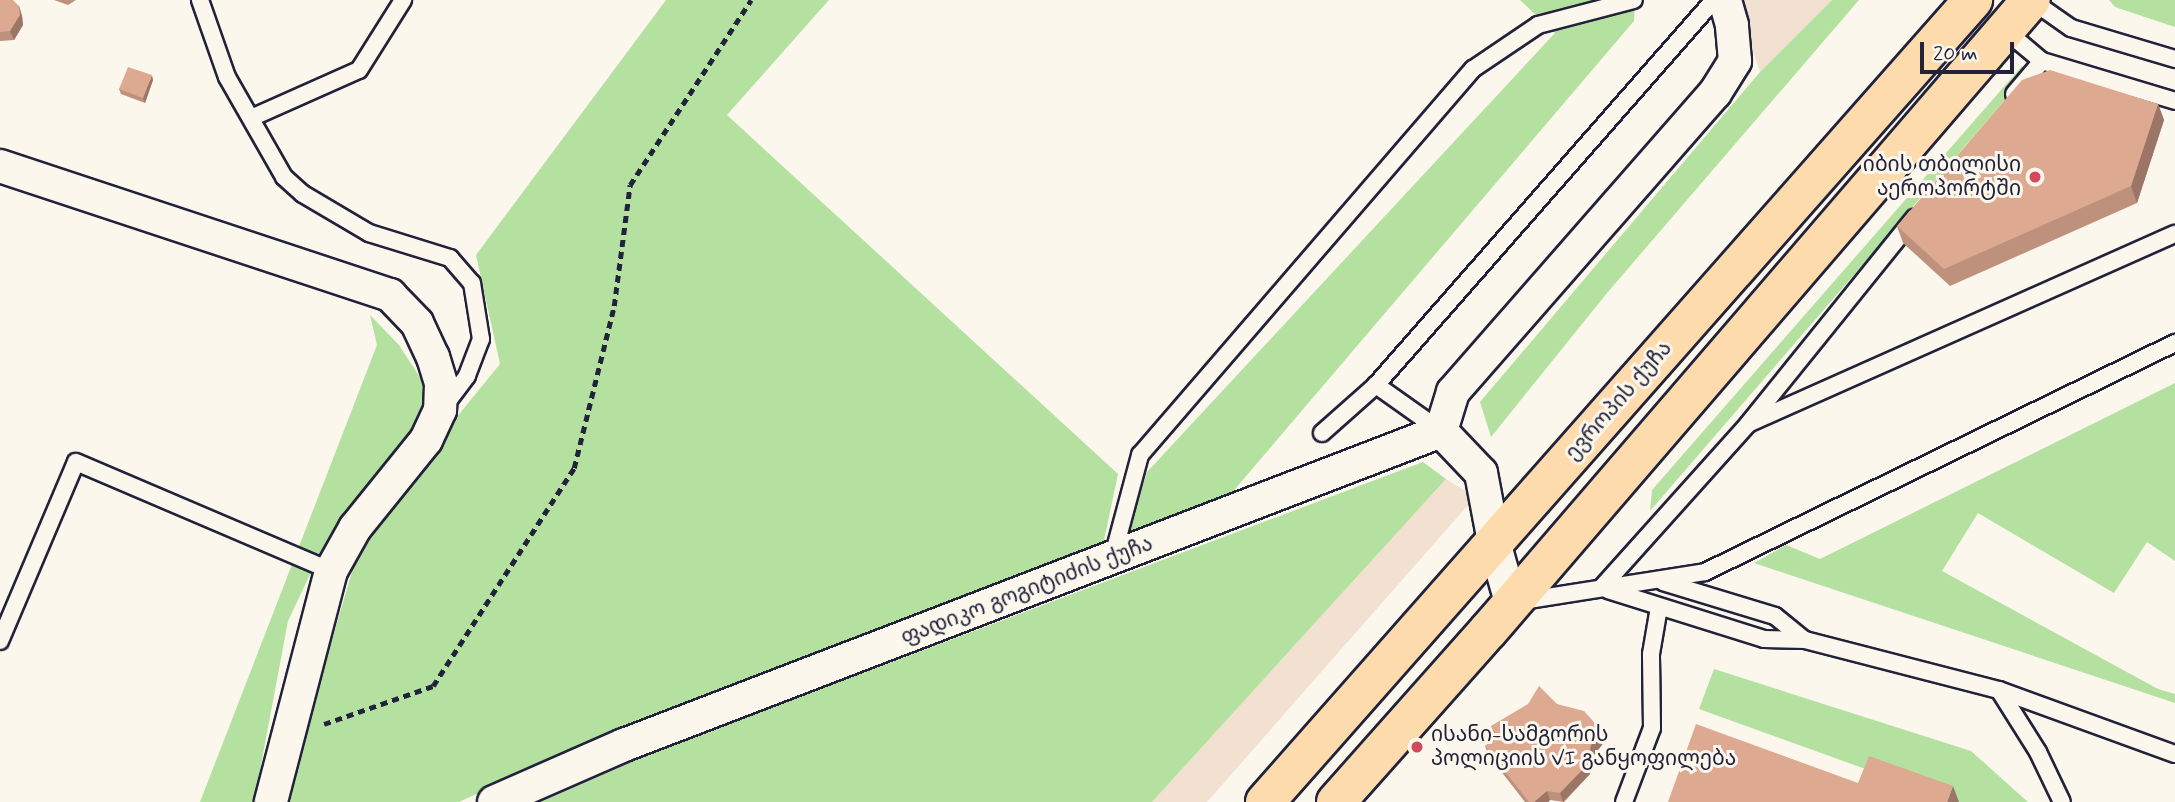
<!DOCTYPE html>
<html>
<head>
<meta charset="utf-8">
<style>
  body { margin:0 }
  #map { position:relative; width:2175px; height:802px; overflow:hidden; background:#fbf7ec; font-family:Mynerve,"Noto Sans Georgian",sans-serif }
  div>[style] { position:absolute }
  .built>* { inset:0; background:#f2e0d1 }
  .green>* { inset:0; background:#b4e19f }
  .path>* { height:4.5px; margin-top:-2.25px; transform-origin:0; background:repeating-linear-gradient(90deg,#22223b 0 7px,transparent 0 12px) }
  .roads { filter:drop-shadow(2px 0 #22223b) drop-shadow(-2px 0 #22223b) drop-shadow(0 2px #22223b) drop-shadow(0 -2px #22223b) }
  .service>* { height:16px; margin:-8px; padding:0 8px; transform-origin:8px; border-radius:8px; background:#fbf7ec }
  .minor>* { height:32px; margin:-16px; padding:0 16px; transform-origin:16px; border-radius:16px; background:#fbf7ec }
  .primary>* { height:38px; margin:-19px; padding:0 19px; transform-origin:19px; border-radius:19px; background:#fedbac }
  .wall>* { inset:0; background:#be917d }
  .shaded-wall>* { inset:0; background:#9b7666 }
  .building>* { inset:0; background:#dda991 }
  .dots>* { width:19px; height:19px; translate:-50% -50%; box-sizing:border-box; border:4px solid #fbf7ec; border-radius:50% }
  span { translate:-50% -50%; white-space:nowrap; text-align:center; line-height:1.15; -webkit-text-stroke:6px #fbf7ec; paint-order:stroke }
  .poi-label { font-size:21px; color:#22223b }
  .right { translate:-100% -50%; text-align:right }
  .left { translate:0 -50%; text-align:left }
  .street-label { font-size:21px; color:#22223b }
  .scale { position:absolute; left:1920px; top:42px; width:94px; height:32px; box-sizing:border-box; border:4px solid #22223b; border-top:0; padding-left:9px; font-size:21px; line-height:24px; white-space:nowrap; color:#22223b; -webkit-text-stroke:5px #fbf7ec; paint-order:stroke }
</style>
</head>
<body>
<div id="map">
  <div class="built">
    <i style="clip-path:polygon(1736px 0,1832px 0,1760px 72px)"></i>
    <i style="clip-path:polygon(1446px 479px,1475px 497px,1207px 802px,1152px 802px)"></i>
  </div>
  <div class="green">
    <i style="clip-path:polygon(666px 0,829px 0,727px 115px,1118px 474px,1103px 545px,632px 722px,459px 802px,285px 802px,355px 561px,438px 440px,500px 364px,476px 255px)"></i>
    <i style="clip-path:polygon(1520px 0,1635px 0,1634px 21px,1230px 495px,1128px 532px,1147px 472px,1555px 33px)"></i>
    <i style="clip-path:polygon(1832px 0,1859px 0,1607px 293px,1491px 437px,1480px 402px,1760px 72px)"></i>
    <i style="clip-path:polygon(2109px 0,2175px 0,2175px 27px,2115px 7px)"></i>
    <i style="clip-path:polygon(2022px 66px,2029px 72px,1650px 511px,1652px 490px)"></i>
    <i style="clip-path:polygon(370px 315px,399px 345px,421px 379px,425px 402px,416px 434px,369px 496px,322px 549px,288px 621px,254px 802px,200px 802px,377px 345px)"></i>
    <i style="clip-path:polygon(2175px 383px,2175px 561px,2147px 542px,2114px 593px,1978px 513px,1942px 571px,2158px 689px,2175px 694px,2175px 703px,1754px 563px,1786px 545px,1820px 559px)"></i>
    <i style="clip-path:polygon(1423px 462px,1446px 479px,1152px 802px,541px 802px,661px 749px)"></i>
    <i style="clip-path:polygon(1714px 669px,1971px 751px,2028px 802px,1957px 802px,1699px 709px)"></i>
  </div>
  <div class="path">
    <i style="left:324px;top:724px;width:115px;rotate:-19.2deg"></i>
    <i style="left:433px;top:686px;width:260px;rotate:-57.1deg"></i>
    <i style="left:574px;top:468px;width:167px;rotate:-76.1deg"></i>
    <i style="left:614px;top:306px;width:122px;rotate:-82.5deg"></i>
    <i style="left:630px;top:185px;width:221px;rotate:-56.8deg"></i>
  </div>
  <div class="roads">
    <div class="service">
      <i style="left:200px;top:0;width:82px;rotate:70.7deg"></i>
      <i style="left:227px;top:77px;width:115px;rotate:60.3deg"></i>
      <i style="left:284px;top:177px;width:25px;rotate:42deg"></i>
      <i style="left:303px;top:194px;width:77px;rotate:30.6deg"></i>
      <i style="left:369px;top:233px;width:85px;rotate:17.2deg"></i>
      <i style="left:450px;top:258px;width:33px;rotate:49deg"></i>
      <i style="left:472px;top:283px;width:57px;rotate:80.9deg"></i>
      <i style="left:481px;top:339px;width:40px;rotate:111deg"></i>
      <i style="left:467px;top:376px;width:38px;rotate:127deg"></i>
      <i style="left:2031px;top:0;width:49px;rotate:35deg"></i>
      <i style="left:2071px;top:28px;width:109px;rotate:16.6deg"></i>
      <i style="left:2005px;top:30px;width:48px;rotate:40deg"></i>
      <i style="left:2014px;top:94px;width:43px;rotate:-49.7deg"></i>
      <i style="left:2042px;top:61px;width:139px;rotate:16.7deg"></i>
      <i style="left:251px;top:118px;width:118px;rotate:-24deg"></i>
      <i style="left:359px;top:70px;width:83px;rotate:-57.8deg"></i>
      <i style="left:1750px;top:423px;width:465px;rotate:-24deg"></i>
      <i style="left:1441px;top:431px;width:80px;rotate:-144.7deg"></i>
      <i style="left:1376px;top:385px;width:512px;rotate:-48.72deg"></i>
      <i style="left:1322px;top:433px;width:72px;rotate:-41.6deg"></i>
      <i style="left:1113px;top:556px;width:105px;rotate:-75deg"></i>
      <i style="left:1140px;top:455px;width:510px;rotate:-49.22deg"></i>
      <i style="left:1473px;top:69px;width:78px;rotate:-34.1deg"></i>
      <i style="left:1538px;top:25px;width:99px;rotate:-14.6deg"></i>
      <i style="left:1663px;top:582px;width:117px;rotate:16.9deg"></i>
      <i style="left:1775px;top:616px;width:38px;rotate:39deg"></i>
      <i style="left:1601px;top:588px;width:220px;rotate:-48.1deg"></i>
      <i style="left:1748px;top:424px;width:265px;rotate:-51.1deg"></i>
      <i style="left:1608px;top:590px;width:164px;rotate:17.4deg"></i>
      <i style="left:1764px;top:639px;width:41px;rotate:1.4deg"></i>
      <i style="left:1805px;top:640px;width:200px;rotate:14.5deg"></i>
      <i style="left:1999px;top:690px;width:187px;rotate:20deg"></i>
      <i style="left:1522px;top:601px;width:185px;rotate:-9deg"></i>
      <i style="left:1705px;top:572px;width:523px;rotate:-25.98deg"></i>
      <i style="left:0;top:641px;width:194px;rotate:-67deg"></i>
      <i style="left:76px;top:462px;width:277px;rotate:23.1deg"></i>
      <i style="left:1999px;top:690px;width:73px;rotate:57.8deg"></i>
      <i style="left:2038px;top:752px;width:55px;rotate:64.4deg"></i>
      <i style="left:1624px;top:802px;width:79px;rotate:-69.3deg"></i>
      <i style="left:1652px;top:728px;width:74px;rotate:-90.8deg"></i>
      <i style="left:1651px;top:654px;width:48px;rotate:-80.3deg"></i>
    </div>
    <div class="minor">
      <i style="left:0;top:166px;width:411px;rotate:18.3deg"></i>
      <i style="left:390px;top:295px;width:39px;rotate:46deg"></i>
      <i style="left:417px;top:323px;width:38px;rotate:65deg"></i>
      <i style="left:433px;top:357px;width:28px;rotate:73deg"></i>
      <i style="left:441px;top:384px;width:26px;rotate:92deg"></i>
      <i style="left:440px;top:410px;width:33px;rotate:115deg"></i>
      <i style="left:426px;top:440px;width:113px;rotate:128.9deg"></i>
      <i style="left:355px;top:528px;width:49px;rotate:119.2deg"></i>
      <i style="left:331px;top:571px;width:239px;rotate:104.6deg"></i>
      <i style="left:1441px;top:431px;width:41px;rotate:-72.9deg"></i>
      <i style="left:1453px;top:392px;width:398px;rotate:-48.8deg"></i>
      <i style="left:1715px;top:93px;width:38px;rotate:-58deg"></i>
      <i style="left:1735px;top:61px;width:36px;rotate:-95deg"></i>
      <i style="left:1732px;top:25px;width:26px;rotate:-106deg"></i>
      <i style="left:1441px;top:431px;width:58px;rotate:46.4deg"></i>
      <i style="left:1481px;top:473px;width:70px;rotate:79.3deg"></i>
      <i style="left:1494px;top:542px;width:62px;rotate:74.2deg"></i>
      <i style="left:494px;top:802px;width:142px;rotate:-23.7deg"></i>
      <i style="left:624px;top:745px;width:875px;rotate:-21.02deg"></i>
    </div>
    <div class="primary">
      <i style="left:1265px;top:802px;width:1070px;rotate:-48.56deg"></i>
      <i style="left:1336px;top:802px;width:229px;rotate:-48.4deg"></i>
      <i style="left:1488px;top:631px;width:832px;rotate:-49.29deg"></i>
    </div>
  </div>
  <div class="wall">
    <i style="clip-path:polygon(0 0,19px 6px,22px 16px,23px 25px,14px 40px,0 41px)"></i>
    <i style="clip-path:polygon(54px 0,76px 0,68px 5px)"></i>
    <i style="clip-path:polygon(153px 80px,145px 103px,121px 94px,119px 89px)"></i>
    <i style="clip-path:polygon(2158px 104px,2164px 120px,2137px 203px,1950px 286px,1903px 243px,1897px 226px)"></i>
    <i style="clip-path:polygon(1557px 704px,1602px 731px,1605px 741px,1594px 755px,1590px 774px,1564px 802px,1550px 800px,1548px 802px,1525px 802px,1489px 756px,1485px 746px,1496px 738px,1491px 726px)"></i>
  </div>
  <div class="shaded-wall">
    <i style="clip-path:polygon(19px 6px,22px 16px,23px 25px,14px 40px,10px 31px)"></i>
    <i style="clip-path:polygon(152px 75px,153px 80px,145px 103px,143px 98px)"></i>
    <i style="clip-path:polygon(2158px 104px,2164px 120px,2137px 203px,2131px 186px)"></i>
    <i style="clip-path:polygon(1602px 731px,1605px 741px,1594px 755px,1590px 774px,1563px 802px,1560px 793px,1591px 745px)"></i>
    <i style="clip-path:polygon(1953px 786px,1959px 802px,1947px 802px)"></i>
    <i style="clip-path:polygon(1547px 791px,1550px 800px,1548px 802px,1534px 802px)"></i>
  </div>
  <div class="building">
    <i style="clip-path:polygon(0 0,13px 0,19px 6px,20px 15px,10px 31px,0 32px)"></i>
    <i style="clip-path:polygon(128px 67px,152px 75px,143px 98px,119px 89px)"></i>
    <i style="clip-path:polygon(2050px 70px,2158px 104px,2131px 186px,1944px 269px,1897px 226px,2022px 80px)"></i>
    <i style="clip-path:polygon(1539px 686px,1557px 704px,1584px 711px,1602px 731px,1591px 745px,1587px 765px,1560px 793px,1547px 791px,1534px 802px,1529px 802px,1485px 746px,1498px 737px,1491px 726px,1528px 704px)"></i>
    <i style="clip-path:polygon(1696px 724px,1858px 783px,1869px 756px,1953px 786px,1947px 802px,1668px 802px)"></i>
  </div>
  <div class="dots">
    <i style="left:2035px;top:177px;background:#d1495b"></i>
    <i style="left:1417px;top:747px;background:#d1495b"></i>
  </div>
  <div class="poi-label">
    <span class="right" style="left:2021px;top:177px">იბის თბილისი<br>აეროპორტში</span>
    <span class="left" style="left:1431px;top:747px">ისანი-სამგორის<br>პოლიციის VI განყოფილება</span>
  </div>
  <div class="street-label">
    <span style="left:1619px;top:401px;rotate:-49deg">ევროპის ქუჩა</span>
    <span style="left:1027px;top:591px;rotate:-21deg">ფადიკო გოგიტიძის ქუჩა</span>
  </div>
  <div class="scale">20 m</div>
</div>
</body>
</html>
